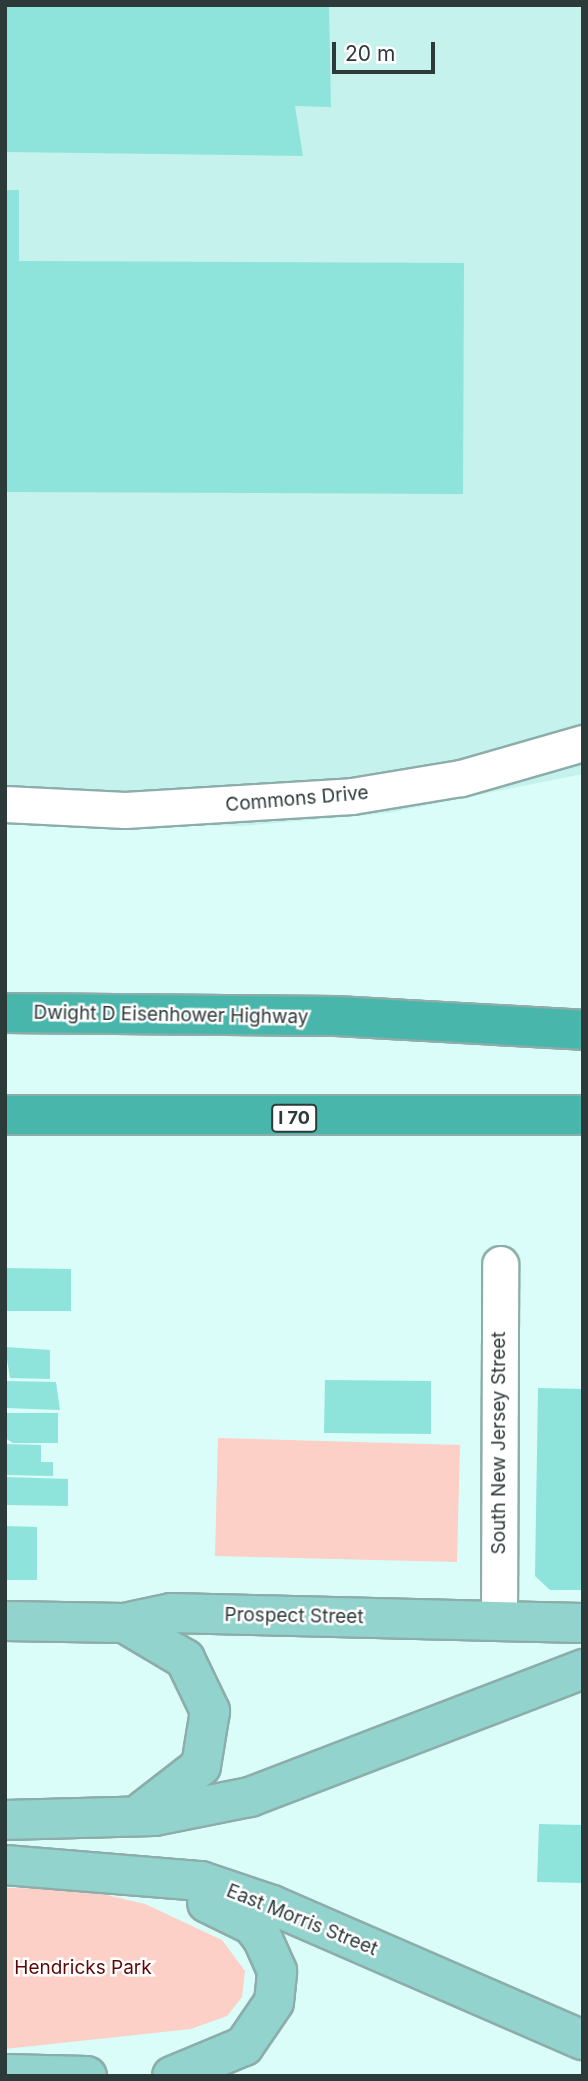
<!DOCTYPE html>
<html>
<head>
<meta charset="utf-8">
<style>
  body { margin:0 }
  #map { position:relative; width:588px; height:2081px; overflow:hidden; background:#dafdf9; font-family:Inter,sans-serif }
  div>[style] { position:absolute }
  .built>* { inset:0; background:#c6f2ed }
  .green>* { inset:0; background:#fccfc7 }
  .building>* { inset:0; background:#8ee4db }
  .roads { filter:drop-shadow(2px 0 #8cada9) drop-shadow(-2px 0 #8cada9) drop-shadow(0 2px #8cada9) drop-shadow(0 -2px #8cada9) }
  .minor>* { height:35px; margin:-17.5px; padding:0 17.5px; transform-origin:17.5px; border-radius:17.5px; background:#fff }
  .major>* { height:38px; margin:-19px; padding:0 19px; transform-origin:19px; border-radius:19px; background:#92d3cd }
  .highway>* { height:38px; margin:-19px; padding:0 19px; transform-origin:19px; border-radius:19px; background:#49b6ac }
  span { translate:-50% -50%; white-space:nowrap; text-align:center; line-height:1.15; -webkit-text-stroke:5px #fff; paint-order:stroke }
  .shield-label span { padding:2px 5px; background:#fff; border:2px solid; border-radius:5px; -webkit-text-stroke-width:0 }
  .shield-label { font-size:18px; color:#2c3a39; font-weight:700 }
  .street-label { font-size:19px; color:#2c3a39 }
  .park-label { font-size:19px; color:#5c0a07 }
  .frame { position:absolute; inset:0; border:7px solid #2c3a39; pointer-events:none }
  .scale { position:absolute; left:332px; top:42px; width:103px; height:32px; box-sizing:border-box; border:4px solid #2c3a39; border-top:0; padding-left:9px; font-size:21px; line-height:24px; white-space:nowrap; color:#2c3a39; -webkit-text-stroke:5px #fff; paint-order:stroke }
</style>
</head>
<body>
<div id="map">
  <div class="built">
    <i style="clip-path:polygon(5px 5px,583px 5px,583px 774px,388px 813px,242px 826px,5px 822px)"></i>
  </div>
  <div class="green">
    <i style="clip-path:polygon(218px 1438px,460px 1445px,457px 1562px,215px 1556px)"></i>
    <i style="clip-path:polygon(5px 1888px,81px 1889px,145px 1904px,222px 1940px,245px 1971px,242px 1997px,227px 2016px,191px 2029px,5px 2049px)"></i>
  </div>
  <div class="building">
    <i style="clip-path:polygon(5px 5px,329px 5px,331px 107px,295px 106px,303px 156px,5px 152px)"></i>
    <i style="clip-path:polygon(5px 190px,19px 190px,19px 261px,464px 263px,463px 494px,5px 492px)"></i>
    <i style="clip-path:polygon(5px 1268px,71px 1269px,71px 1311px,5px 1311px)"></i>
    <i style="clip-path:polygon(5px 1347px,50px 1350px,50px 1379px,10px 1378px)"></i>
    <i style="clip-path:polygon(325px 1380px,431px 1381px,431px 1434px,324px 1433px)"></i>
    <i style="clip-path:polygon(5px 1381px,56px 1382px,60px 1410px,5px 1408px)"></i>
    <i style="clip-path:polygon(538px 1388px,583px 1389px,583px 1590px,550px 1590px,535px 1576px)"></i>
    <i style="clip-path:polygon(5px 1413px,58px 1413px,58px 1443px,13px 1443px,5px 1438px)"></i>
    <i style="clip-path:polygon(5px 1444px,41px 1445px,41px 1462px,53px 1462px,53px 1476px,5px 1475px)"></i>
    <i style="clip-path:polygon(5px 1477px,68px 1479px,68px 1506px,5px 1505px)"></i>
    <i style="clip-path:polygon(5px 1526px,37px 1527px,37px 1580px,5px 1580px)"></i>
    <i style="clip-path:polygon(539px 1824px,583px 1825px,583px 1883px,537px 1882px)"></i>
  </div>
  <div class="roads">
    <div class="minor">
      <i style="left:5px;top:804px;width:120px;rotate:2.9deg"></i>
      <i style="left:125px;top:810px;width:227px;rotate:-3.5deg"></i>
      <i style="left:352px;top:796px;width:110px;rotate:-9.4deg"></i>
      <i style="left:461px;top:778px;width:127px;rotate:-16deg"></i>
      <i style="left:499px;top:1621px;width:357px;rotate:-89.8deg"></i>
    </div>
    <div class="major">
      <i style="left:5px;top:1621px;width:119px;rotate:1deg"></i>
      <i style="left:124px;top:1623px;width:48px;rotate:-12deg"></i>
      <i style="left:171px;top:1613px;width:412px;rotate:1.4deg"></i>
      <i style="left:124px;top:1623px;width:71px;rotate:30.5deg"></i>
      <i style="left:185px;top:1659px;width:58px;rotate:64.3deg"></i>
      <i style="left:210px;top:1711px;width:56px;rotate:99.3deg"></i>
      <i style="left:201px;top:1766px;width:73px;rotate:142.2deg"></i>
      <i style="left:5px;top:1820px;width:149px;rotate:-1.5deg"></i>
      <i style="left:154px;top:1816px;width:98px;rotate:-11.2deg"></i>
      <i style="left:250px;top:1797px;width:357px;rotate:-21deg"></i>
      <i style="left:5px;top:1865px;width:197px;rotate:4.7deg"></i>
      <i style="left:201px;top:1881px;width:75px;rotate:18.7deg"></i>
      <i style="left:272px;top:1905px;width:339px;rotate:23.5deg"></i>
      <i style="left:5px;top:2074px;width:82px;rotate:1.4deg"></i>
      <i style="left:172px;top:2076px;width:78px;rotate:-22.6deg"></i>
      <i style="left:244px;top:2046px;width:53px;rotate:-55.7deg"></i>
      <i style="left:274px;top:2002px;width:31px;rotate:-84deg"></i>
      <i style="left:277px;top:1971px;width:35px;rotate:-114deg"></i>
      <i style="left:263px;top:1939px;width:18px;rotate:-128deg"></i>
      <i style="left:252px;top:1925px;width:50px;rotate:-153.9deg"></i>
    </div>
    <div class="highway">
      <i style="left:5px;top:1013px;width:331px;rotate:0.5deg"></i>
      <i style="left:336px;top:1016px;width:247px;rotate:3.2deg"></i>
      <i style="left:5px;top:1115px;width:578px"></i>
    </div>
  </div>
  <div class="shield-label">
    <span style="left:294px;top:1118px">I 70</span>
  </div>
  <div class="street-label">
    <span style="left:297px;top:799px;rotate:-5deg">Commons Drive</span>
    <span style="left:171px;top:1015px;rotate:1deg">Dwight D Eisenhower Highway</span>
    <span style="left:499px;top:1443px;rotate:-90deg">South New Jersey Street</span>
    <span style="left:294px;top:1616px;rotate:1deg">Prospect Street</span>
    <span style="left:302px;top:1920px;rotate:22deg">East Morris Street</span>
  </div>
  <div class="park-label">
    <span style="left:83px;top:1968px">Hendricks Park</span>
  </div>
  <div class="frame"></div>
  <div class="scale">20 m</div>
</div>
</body>
</html>
